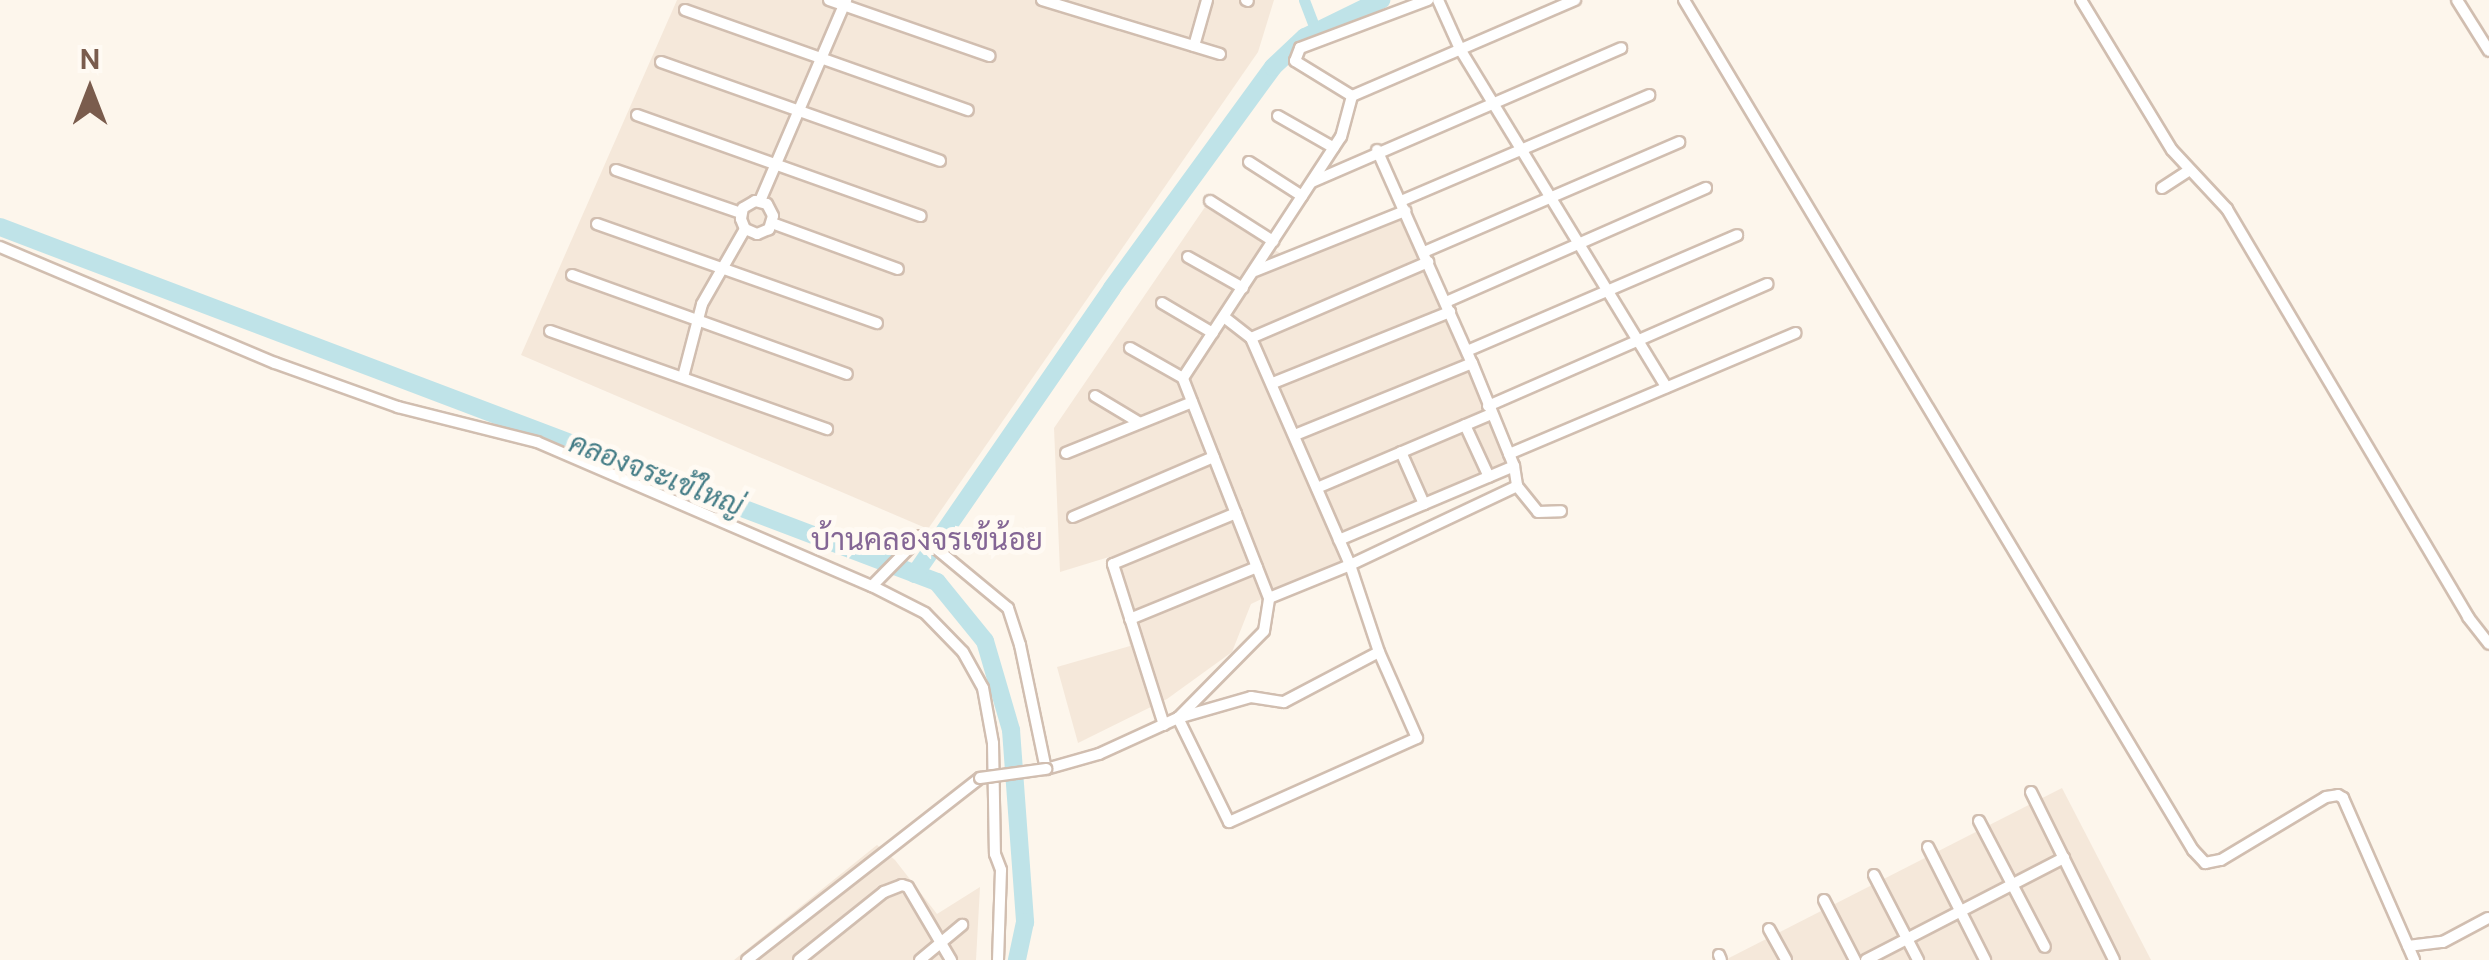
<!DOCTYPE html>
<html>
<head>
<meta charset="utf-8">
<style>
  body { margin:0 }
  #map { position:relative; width:2489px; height:960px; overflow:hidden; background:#fdf6ec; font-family:"DM Sans",Sarabun,sans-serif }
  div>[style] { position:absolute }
  .residential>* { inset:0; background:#f5e8da }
  .canal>* { height:11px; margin:-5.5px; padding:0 5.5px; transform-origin:5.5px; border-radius:5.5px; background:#bfe3e8 }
  .river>* { height:18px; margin:-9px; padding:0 9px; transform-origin:9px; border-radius:9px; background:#bfe3e8 }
  .roads { filter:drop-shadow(2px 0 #d1beb0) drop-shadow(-2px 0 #d1beb0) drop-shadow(0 2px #d1beb0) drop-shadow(0 -2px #d1beb0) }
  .street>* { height:10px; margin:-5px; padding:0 5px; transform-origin:5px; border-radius:5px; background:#fff }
  .bridges { filter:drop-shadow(2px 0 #d1beb0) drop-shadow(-2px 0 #d1beb0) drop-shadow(0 2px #d1beb0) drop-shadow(0 -2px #d1beb0) }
  .street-bridge>* { height:10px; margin:-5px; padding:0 5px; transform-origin:5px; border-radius:5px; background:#fff }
  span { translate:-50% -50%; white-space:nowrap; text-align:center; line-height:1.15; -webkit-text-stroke:10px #fffaf3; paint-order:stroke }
  .water-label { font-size:28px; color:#437c86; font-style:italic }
  .quarter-label { font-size:30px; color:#846695 }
  .north { position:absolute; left:40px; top:40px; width:100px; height:100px; -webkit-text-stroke:8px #fffaf3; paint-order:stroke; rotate:0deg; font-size:28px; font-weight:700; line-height:40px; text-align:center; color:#7a5c4d }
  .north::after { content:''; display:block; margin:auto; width:35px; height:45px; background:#7a5c4d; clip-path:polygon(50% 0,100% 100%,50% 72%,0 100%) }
</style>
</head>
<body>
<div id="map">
  <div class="residential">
    <i style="clip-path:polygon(677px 0,1274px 0,1258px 52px,928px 529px,521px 355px)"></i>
    <i style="clip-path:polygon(1408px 204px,1519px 459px,1334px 540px,1341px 561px,1251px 604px,1232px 652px,1167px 699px,1078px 743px,1057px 667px,1130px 646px,1109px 557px,1060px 572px,1054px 428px,1205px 207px,1283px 255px)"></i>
    <i style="clip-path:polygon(2062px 788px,2151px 960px,1725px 960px)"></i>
    <i style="clip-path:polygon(877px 845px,895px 860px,937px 914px,980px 887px,976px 960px,734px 960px)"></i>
  </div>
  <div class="canal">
    <i style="left:1304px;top:0;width:34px;rotate:69deg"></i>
  </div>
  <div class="river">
    <i style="left:0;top:227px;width:1002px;rotate:20.75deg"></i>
    <i style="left:937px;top:582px;width:76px;rotate:50.9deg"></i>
    <i style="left:985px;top:641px;width:93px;rotate:73.7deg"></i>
    <i style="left:1011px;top:730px;width:193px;rotate:85.8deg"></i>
    <i style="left:1025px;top:922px;width:39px;rotate:102deg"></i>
    <i style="left:915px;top:574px;width:347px;rotate:-55.4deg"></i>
    <i style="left:1112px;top:288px;width:273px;rotate:-53.9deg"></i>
    <i style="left:1273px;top:67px;width:44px;rotate:-43.2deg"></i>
    <i style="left:1305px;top:37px;width:85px;rotate:-26deg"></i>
  </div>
  <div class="roads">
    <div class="street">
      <i style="left:829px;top:0;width:170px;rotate:19.2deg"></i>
      <i style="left:1042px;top:0;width:186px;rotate:16.9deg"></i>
      <i style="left:1246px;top:0;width:2px;rotate:27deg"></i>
      <i style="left:1438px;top:0;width:54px;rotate:65.8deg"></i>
      <i style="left:1460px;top:49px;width:396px;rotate:58.6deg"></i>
      <i style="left:1684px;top:0;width:991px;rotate:59.09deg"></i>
      <i style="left:2193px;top:850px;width:18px;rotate:47deg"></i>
      <i style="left:2205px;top:863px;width:16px;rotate:-11deg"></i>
      <i style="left:2221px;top:860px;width:122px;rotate:-31deg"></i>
      <i style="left:2326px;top:797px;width:12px;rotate:-9deg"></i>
      <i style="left:2338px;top:795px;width:6px;rotate:31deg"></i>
      <i style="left:2343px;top:798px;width:177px;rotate:66.3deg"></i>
      <i style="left:2081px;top:0;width:175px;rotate:58.8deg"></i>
      <i style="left:2172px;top:150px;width:81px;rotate:47deg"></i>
      <i style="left:2227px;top:209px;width:474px;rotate:59.4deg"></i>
      <i style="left:2468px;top:617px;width:34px;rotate:52deg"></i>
      <i style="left:2457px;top:0;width:60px;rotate:57.9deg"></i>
      <i style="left:685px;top:10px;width:300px;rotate:19.5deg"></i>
      <i style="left:1194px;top:46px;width:48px;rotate:-74.2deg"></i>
      <i style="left:661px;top:62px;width:296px;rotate:19.5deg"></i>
      <i style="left:1352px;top:96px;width:67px;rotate:-148.4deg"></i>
      <i style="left:1295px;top:61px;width:14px;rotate:-69deg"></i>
      <i style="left:1300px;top:48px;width:137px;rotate:-20.6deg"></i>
      <i style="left:637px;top:115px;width:301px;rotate:19.6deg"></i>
      <i style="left:1278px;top:116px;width:64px;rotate:29.7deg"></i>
      <i style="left:1377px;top:150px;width:233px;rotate:66deg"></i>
      <i style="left:1472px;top:363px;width:111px;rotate:67.8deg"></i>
      <i style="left:1514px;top:466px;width:20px;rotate:81deg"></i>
      <i style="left:1249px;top:162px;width:63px;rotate:32.7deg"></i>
      <i style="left:616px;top:170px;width:132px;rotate:19deg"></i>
      <i style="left:1312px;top:182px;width:337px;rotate:-23.4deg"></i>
      <i style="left:2162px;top:188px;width:33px;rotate:-33deg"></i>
      <i style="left:760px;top:201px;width:219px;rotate:-66.8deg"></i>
      <i style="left:1210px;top:201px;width:75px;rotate:32.4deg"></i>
      <i style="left:1401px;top:201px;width:270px;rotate:-23.1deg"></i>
      <i style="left:772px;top:223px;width:134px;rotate:20.1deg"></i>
      <i style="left:597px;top:224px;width:297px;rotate:19.5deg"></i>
      <i style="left:0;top:247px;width:298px;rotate:22.9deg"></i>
      <i style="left:275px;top:363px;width:131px;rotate:19.7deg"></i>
      <i style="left:398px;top:407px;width:143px;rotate:14.1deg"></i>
      <i style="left:537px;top:442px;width:365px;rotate:23.3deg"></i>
      <i style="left:872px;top:586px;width:70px;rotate:-45.6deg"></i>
      <i style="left:921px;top:536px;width:113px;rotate:39.6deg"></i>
      <i style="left:1008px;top:608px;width:39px;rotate:72deg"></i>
      <i style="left:1020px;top:645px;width:127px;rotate:78.2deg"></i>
      <i style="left:1046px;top:769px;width:55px;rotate:-15.8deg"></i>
      <i style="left:1099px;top:754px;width:87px;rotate:-24.5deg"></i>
      <i style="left:1178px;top:718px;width:122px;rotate:-45.3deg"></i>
      <i style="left:1264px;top:631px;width:33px;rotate:-81deg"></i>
      <i style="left:1269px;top:598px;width:236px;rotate:-111.4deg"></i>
      <i style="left:1183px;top:378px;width:61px;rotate:-150.5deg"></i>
      <i style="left:1424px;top:252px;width:278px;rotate:-23.3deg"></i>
      <i style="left:1188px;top:257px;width:63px;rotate:29.4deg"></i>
      <i style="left:1255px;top:271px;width:162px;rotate:-21.8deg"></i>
      <i style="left:572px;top:275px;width:292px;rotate:19.8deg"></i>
      <i style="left:1446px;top:302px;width:284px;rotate:-23.7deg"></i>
      <i style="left:1162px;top:303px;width:59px;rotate:30.5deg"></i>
      <i style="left:1224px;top:317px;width:34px;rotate:38deg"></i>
      <i style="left:1251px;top:338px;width:248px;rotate:66.4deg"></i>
      <i style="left:1350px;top:565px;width:87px;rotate:157.8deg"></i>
      <i style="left:550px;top:331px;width:294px;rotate:19.5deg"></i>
      <i style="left:1251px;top:338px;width:193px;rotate:-23.2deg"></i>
      <i style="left:1467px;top:351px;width:294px;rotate:-23.2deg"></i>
      <i style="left:683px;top:377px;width:75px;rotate:-75.4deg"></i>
      <i style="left:702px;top:304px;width:86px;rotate:-60.2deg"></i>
      <i style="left:745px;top:229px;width:11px;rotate:-112deg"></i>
      <i style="left:741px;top:219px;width:11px;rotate:-80deg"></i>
      <i style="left:743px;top:208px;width:14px;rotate:-30deg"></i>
      <i style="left:755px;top:201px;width:12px;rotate:14deg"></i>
      <i style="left:767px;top:204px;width:13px;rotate:63deg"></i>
      <i style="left:773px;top:216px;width:14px;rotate:107deg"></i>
      <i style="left:769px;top:229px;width:13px;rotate:157deg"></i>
      <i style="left:757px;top:234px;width:13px;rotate:-157deg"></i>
      <i style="left:1183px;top:378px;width:288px;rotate:-56.8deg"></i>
      <i style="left:1341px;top:137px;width:42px;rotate:-75deg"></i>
      <i style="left:1352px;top:96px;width:243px;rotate:-23.3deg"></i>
      <i style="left:1273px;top:383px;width:191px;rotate:-21.9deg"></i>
      <i style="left:1095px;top:396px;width:52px;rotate:31deg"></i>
      <i style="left:1488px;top:406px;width:305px;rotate:-23.6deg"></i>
      <i style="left:1465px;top:425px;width:57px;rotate:65.2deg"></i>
      <i style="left:1295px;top:435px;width:191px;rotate:-22.1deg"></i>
      <i style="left:1401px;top:452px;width:57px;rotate:66.1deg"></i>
      <i style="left:1066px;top:453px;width:136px;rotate:-22deg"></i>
      <i style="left:1509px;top:454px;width:311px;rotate:-22.9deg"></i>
      <i style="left:1317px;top:488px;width:189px;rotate:-23deg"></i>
      <i style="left:1073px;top:517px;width:153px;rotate:-23.1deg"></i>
      <i style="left:1339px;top:540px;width:190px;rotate:-22.9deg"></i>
      <i style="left:872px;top:586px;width:59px;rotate:27deg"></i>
      <i style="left:925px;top:613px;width:54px;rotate:45.7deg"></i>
      <i style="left:963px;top:652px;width:41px;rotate:60.9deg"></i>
      <i style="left:983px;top:688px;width:56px;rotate:79.7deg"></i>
      <i style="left:993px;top:743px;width:111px;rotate:89deg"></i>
      <i style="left:995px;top:854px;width:17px;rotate:69deg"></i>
      <i style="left:1001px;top:870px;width:90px;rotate:91.9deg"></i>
      <i style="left:1130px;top:619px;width:137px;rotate:-22.3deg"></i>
      <i style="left:1379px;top:652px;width:94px;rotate:66.2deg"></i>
      <i style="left:1417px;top:738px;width:206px;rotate:155.9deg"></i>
      <i style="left:1229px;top:822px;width:116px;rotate:-116.1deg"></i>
      <i style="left:1178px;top:718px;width:76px;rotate:-16deg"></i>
      <i style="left:1251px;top:697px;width:33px;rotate:9deg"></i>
      <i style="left:1284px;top:702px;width:107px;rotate:-27.8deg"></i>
      <i style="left:1379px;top:652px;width:92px;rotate:-108.4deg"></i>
      <i style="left:1350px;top:565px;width:185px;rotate:-25.3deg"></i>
      <i style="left:1517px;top:486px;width:33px;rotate:51deg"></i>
      <i style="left:1538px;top:512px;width:23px;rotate:-2deg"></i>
      <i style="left:1164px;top:725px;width:169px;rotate:-107.6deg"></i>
      <i style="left:1113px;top:564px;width:133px;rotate:-22.5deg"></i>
      <i style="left:2031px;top:792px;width:187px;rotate:63.7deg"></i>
      <i style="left:1979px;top:821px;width:142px;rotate:62.4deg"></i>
      <i style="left:1928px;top:847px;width:127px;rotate:63.2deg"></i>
      <i style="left:1874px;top:875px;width:96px;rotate:62.6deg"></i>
      <i style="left:1824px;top:900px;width:68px;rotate:62.7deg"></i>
      <i style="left:1769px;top:929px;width:35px;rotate:61deg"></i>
      <i style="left:2408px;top:946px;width:35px;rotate:-7deg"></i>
      <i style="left:2443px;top:942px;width:51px;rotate:-28.1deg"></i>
      <i style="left:1719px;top:955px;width:5px;rotate:68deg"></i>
      <i style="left:747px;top:960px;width:296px;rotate:-38deg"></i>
      <i style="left:799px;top:960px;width:109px;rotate:-38.7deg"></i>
      <i style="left:884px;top:892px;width:19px;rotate:-21deg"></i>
      <i style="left:902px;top:885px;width:6px;rotate:18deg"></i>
      <i style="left:908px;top:887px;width:85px;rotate:59.5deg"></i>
      <i style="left:920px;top:960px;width:55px;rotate:-39.8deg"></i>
      <i style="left:1866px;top:960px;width:223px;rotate:-27.3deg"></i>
    </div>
  </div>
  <div class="bridges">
    <div class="street-bridge">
      <i style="left:980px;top:778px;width:67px;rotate:-7.8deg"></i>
    </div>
  </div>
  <div class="water-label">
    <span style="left:656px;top:475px;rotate:21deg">คลองจระเข้ใหญ่</span>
  </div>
  <div class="quarter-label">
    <span style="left:927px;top:540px">บ้านคลองจรเข้น้อย</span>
  </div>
  <div class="north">N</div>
</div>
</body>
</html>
